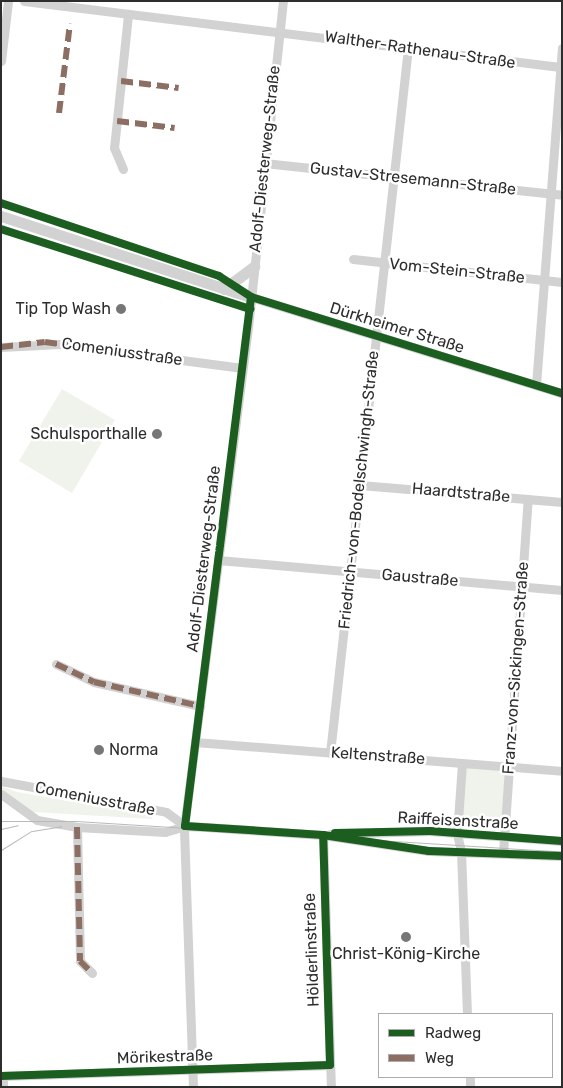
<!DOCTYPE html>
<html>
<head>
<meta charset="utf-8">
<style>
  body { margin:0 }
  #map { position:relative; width:563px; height:1088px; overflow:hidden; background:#fff; font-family:Rubik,sans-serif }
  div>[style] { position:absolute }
  .green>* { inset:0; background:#f0f3ec }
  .minor>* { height:9px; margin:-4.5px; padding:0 4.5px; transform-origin:4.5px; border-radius:4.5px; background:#d2d2d2 }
  .tertiary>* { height:11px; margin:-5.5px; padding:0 5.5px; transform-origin:5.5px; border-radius:5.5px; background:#d2d2d2 }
  .tram>* { height:1px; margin:-0.5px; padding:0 0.5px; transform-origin:0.5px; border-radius:0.5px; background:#b9b9b9 }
  .quiet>* { height:6px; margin-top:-3px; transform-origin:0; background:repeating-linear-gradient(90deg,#8d6e63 0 12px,transparent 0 18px) }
  .cycleway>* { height:8px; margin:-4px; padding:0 4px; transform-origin:4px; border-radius:4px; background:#1b5e20 }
  .dots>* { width:14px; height:14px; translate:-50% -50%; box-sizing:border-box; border:2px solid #fff; border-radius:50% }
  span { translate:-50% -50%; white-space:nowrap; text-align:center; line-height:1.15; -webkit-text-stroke:5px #fff; paint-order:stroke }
  .street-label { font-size:16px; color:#2d2d2d }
  .poi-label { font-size:16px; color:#2d2d2d }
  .right { translate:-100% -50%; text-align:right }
  .left { translate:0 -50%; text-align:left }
  .frame { position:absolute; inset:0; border:2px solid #2d2d2d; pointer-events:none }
  .legend { position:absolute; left:378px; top:1013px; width:175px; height:65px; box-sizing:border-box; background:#fff; border:1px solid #ababab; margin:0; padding:6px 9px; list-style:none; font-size:15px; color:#2d2d2d }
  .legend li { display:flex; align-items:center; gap:10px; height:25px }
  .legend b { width:25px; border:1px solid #ababab }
</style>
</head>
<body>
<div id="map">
  <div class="green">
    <i style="clip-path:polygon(62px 389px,115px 420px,72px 493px,19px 461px)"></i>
    <i style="clip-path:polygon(465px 767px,505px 770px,501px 827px,461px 825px)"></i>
    <i style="clip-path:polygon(1px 786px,17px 792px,153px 816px,152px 819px,33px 812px,1px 789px)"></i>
  </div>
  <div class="minor">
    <i style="left:24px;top:1px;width:540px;rotate:7.02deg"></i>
    <i style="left:1px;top:61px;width:60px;rotate:-83.3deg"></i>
    <i style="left:264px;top:163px;width:300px;rotate:6.1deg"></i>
    <i style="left:123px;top:169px;width:23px;rotate:-113deg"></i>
    <i style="left:114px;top:148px;width:135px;rotate:-84deg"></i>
    <i style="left:353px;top:259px;width:210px;rotate:6.3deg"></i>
    <i style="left:251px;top:297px;width:325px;rotate:17.2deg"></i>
    <i style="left:1px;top:347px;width:59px;rotate:-2.9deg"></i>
    <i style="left:60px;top:344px;width:184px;rotate:7.5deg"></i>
    <i style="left:536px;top:385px;width:338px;rotate:-85.6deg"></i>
    <i style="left:360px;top:485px;width:203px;rotate:4.8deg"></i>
    <i style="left:218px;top:560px;width:345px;rotate:5deg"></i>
    <i style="left:56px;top:664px;width:42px;rotate:25.3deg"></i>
    <i style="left:94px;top:682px;width:109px;rotate:12.8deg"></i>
    <i style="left:195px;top:742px;width:368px;rotate:4.5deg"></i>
    <i style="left:330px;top:753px;width:709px;rotate:-83.69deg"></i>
    <i style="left:462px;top:763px;width:71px;rotate:94deg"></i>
    <i style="left:457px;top:834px;width:17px;rotate:77deg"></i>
    <i style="left:461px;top:851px;width:163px;rotate:87.9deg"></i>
    <i style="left:1px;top:781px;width:168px;rotate:10.6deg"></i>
    <i style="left:166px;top:812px;width:24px;rotate:36deg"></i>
    <i style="left:1px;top:794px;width:44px;rotate:35.8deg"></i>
    <i style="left:37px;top:820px;width:41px;rotate:9.9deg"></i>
    <i style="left:77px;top:827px;width:88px;rotate:3.3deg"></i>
    <i style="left:165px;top:832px;width:21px;rotate:-17deg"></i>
    <i style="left:185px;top:826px;width:21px;rotate:3deg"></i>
    <i style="left:206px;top:827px;width:117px;rotate:3.9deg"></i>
    <i style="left:323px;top:835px;width:107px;rotate:8.6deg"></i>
    <i style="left:429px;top:851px;width:133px;rotate:2.2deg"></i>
    <i style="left:77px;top:827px;width:134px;rotate:88.7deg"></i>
    <i style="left:80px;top:961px;width:17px;rotate:45deg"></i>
    <i style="left:330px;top:834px;width:100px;rotate:-1.7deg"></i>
    <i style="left:430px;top:831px;width:132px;rotate:4.3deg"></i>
    <i style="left:323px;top:835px;width:252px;rotate:88.2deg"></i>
    <i style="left:503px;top:853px;width:355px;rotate:-86deg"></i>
    <i style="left:1px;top:1076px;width:329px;rotate:-1.9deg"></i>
    <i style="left:470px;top:1077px;width:10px;rotate:90deg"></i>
    <i style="left:3px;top:1087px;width:11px;rotate:-90deg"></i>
    <i style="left:193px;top:1087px;width:259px;rotate:-92deg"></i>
    <i style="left:184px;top:828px;width:504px;rotate:-82.71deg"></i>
    <i style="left:248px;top:328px;width:329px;rotate:-83.9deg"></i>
  </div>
  <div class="tertiary">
    <i style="left:1px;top:216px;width:263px;rotate:18deg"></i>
    <i style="left:224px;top:289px;width:38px;rotate:-37deg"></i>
  </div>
  <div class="tram">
    <i style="left:1px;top:821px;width:75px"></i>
    <i style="left:76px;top:821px;width:487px;rotate:3.6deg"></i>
    <i style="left:1px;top:829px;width:17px;rotate:-13deg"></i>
    <i style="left:1px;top:850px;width:36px;rotate:-32deg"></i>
    <i style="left:32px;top:831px;width:30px;rotate:-9deg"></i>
  </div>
  <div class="quiet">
    <i style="left:121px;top:81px;width:58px;rotate:6.9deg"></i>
    <i style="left:59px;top:113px;width:90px;rotate:-83deg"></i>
    <i style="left:117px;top:121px;width:58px;rotate:6.9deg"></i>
    <i style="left:1px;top:347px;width:44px;rotate:-6.5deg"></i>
    <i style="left:45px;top:342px;width:37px;rotate:8deg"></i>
    <i style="left:56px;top:664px;width:42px;rotate:25.3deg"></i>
    <i style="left:94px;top:682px;width:109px;rotate:12.8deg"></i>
    <i style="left:77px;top:827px;width:134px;rotate:88.7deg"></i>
    <i style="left:80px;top:961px;width:17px;rotate:45deg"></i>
  </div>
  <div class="cycleway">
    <i style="left:1px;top:203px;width:230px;rotate:18.5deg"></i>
    <i style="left:219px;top:276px;width:38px;rotate:33deg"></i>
    <i style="left:251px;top:297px;width:325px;rotate:17.2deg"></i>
    <i style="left:1px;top:229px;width:262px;rotate:17.8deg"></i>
    <i style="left:251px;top:297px;width:533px;rotate:97.11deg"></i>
    <i style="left:185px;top:826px;width:138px;rotate:3.7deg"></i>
    <i style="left:323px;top:835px;width:107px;rotate:8.6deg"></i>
    <i style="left:429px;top:851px;width:133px;rotate:2.2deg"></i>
    <i style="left:335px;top:833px;width:95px;rotate:-1.2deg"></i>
    <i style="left:430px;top:831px;width:132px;rotate:4.3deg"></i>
    <i style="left:1px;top:1076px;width:329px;rotate:-1.9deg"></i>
    <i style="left:330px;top:1065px;width:230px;rotate:-91.7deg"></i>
  </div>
  <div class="dots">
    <i style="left:121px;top:309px;background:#767676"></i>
    <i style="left:157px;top:434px;background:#767676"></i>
    <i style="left:99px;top:750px;background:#767676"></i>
    <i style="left:406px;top:937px;background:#767676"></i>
  </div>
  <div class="street-label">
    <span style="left:420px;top:50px;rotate:8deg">Walther-Rathenau-Straße</span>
    <span style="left:265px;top:159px;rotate:-84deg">Adolf-Diesterweg-Straße</span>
    <span style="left:413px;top:179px;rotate:6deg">Gustav-Stresemann-Straße</span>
    <span style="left:457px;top:271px;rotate:6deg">Vom-Stein-Straße</span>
    <span style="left:397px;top:328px;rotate:17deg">Dürkheimer Straße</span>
    <span style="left:122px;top:352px;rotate:8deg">Comeniusstraße</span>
    <span style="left:359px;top:490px;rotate:-84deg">Friedrich-von-Bodelschwingh-Straße</span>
    <span style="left:461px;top:493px;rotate:5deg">Haardtstraße</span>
    <span style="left:204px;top:559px;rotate:-83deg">Adolf-Diesterweg-Straße</span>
    <span style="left:420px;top:578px;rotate:5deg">Gaustraße</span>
    <span style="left:516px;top:668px;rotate:-86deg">Franz-von-Sickingen-Straße</span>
    <span style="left:378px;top:756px;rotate:4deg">Keltenstraße</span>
    <span style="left:95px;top:799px;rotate:11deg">Comeniusstraße</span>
    <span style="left:458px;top:821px;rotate:3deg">Raiffeisenstraße</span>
    <span style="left:312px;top:950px;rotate:-92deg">Hölderlinstraße</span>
    <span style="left:165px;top:1057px;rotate:-2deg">Mörikestraße</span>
  </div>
  <div class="poi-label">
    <span class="right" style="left:111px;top:309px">Tip Top Wash</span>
    <span class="right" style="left:147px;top:434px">Schulsporthalle</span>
    <span class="left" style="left:109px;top:750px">Norma</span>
    <span style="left:406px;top:954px">Christ-König-Kirche</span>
  </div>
  <div class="frame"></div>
  <ul class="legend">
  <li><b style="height:6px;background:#1b5e20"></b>Radweg</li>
  <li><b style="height:6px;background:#8d6e63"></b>Weg</li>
  </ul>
</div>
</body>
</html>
